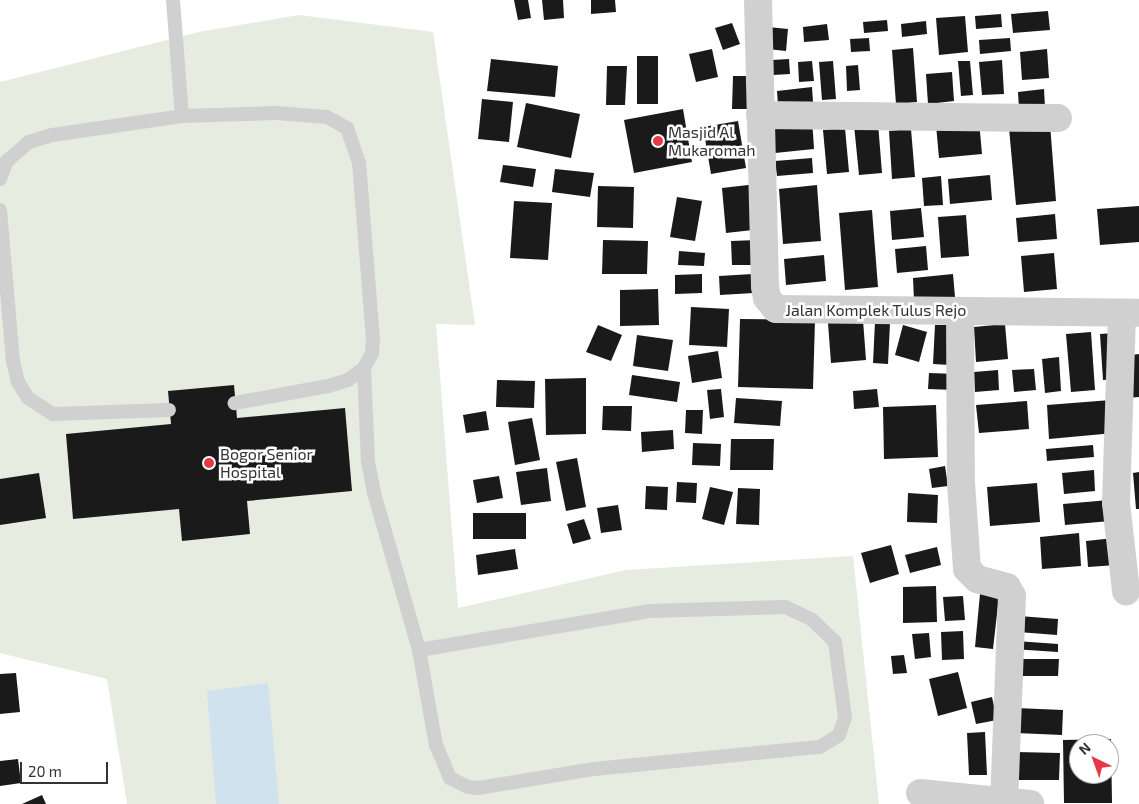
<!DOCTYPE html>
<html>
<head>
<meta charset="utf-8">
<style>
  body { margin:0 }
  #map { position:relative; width:1139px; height:804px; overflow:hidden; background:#fff; font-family:"Exo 2",sans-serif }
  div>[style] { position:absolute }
  .green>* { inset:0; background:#e6ecdf }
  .water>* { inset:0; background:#cfe2ee }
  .building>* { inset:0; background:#1a1a1a }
  .service>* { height:14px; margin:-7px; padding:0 7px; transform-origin:7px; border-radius:7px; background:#d0d0d0 }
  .minor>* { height:28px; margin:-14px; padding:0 14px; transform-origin:14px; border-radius:14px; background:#d0d0d0 }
  .dots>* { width:14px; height:14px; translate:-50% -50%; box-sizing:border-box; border:2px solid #fff; border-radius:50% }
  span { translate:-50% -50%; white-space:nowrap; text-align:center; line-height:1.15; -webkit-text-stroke:5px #fff; paint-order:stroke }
  .poi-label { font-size:16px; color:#333 }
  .left { translate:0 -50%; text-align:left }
  .street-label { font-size:16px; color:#333 }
  .north { position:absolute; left:1069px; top:734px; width:50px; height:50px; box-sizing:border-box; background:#fff; border:1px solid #adadad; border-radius:50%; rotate:318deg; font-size:14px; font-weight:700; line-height:20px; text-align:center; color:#333 }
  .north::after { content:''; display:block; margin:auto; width:18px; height:22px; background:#e63946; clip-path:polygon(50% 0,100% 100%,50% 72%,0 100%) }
  .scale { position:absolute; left:20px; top:762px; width:88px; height:22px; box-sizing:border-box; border:2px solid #333; border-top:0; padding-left:6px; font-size:15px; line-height:18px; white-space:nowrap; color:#333; -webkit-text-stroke:4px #fff; paint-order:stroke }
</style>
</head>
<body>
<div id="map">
  <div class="green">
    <i style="clip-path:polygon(299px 15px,433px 32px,475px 325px,436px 324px,458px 608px,626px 570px,853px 556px,879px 804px,127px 804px,107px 679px,0 653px,0 82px,199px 32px)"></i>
  </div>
  <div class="water">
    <i style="clip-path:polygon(268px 683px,279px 804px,216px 804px,207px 691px)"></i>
  </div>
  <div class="building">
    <i style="clip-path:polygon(514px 0,528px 0,531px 18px,518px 20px)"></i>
    <i style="clip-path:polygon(542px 0,563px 0,564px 18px,544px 20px)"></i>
    <i style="clip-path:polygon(591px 0,615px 0,616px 12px,591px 14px)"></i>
    <i style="clip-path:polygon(1048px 11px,1050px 30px,1013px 33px,1011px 14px)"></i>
    <i style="clip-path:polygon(1001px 14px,1002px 27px,976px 29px,975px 16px)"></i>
    <i style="clip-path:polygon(965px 16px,968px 52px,939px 55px,936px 18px)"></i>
    <i style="clip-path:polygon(887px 20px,888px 31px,864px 33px,863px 22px)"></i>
    <i style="clip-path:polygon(926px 21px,927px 34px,902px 37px,901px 24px)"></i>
    <i style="clip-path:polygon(732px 23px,740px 44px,723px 50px,715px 28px)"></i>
    <i style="clip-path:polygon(827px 24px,829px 40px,804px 42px,803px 27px)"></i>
    <i style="clip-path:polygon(768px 27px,788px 29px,786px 51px,767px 49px)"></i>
    <i style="clip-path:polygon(869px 38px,870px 51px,851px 52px,850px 39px)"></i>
    <i style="clip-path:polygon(1010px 38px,1011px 51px,980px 54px,979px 40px)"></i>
    <i style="clip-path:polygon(913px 48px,917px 102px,896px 104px,892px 50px)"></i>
    <i style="clip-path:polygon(712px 49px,718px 77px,696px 82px,689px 54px)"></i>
    <i style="clip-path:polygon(1047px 49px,1049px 78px,1022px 80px,1020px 52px)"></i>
    <i style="clip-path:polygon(637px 56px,658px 56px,658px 104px,637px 104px)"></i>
    <i style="clip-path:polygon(491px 59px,558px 66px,555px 97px,487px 91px)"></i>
    <i style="clip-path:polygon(789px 59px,790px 74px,773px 75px,772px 60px)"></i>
    <i style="clip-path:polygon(1002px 60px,1004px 94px,982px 95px,979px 62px)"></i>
    <i style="clip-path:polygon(812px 61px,814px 81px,799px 82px,798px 62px)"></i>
    <i style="clip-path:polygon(833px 61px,836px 99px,822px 100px,819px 62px)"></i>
    <i style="clip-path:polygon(958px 61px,970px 61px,973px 95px,961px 96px)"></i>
    <i style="clip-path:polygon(858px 65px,860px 90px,847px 91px,846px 66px)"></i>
    <i style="clip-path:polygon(607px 66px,627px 66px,625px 105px,606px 105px)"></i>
    <i style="clip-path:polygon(952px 72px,954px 101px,928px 104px,926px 74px)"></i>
    <i style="clip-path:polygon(733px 76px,756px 76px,755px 109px,732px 109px)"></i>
    <i style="clip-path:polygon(812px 87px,813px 102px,778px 105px,777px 91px)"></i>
    <i style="clip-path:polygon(1044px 89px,1045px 107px,1019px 109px,1018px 92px)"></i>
    <i style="clip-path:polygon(482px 99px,513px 102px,509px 142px,478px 139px)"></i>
    <i style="clip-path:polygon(526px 103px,580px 114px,571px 158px,517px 147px)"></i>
    <i style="clip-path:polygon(683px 109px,692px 162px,634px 173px,624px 120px)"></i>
    <i style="clip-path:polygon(812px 118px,814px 149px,775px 153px,773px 121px)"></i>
    <i style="clip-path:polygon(738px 121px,746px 168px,711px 174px,703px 127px)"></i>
    <i style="clip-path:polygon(979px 121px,982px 154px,939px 158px,936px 125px)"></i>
    <i style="clip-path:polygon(878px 123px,882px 173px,859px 175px,854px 125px)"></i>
    <i style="clip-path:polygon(1050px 124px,1056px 201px,1016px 205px,1009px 128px)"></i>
    <i style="clip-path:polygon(845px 128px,849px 172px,827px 174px,823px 130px)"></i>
    <i style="clip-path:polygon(911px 129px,915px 177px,892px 179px,889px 131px)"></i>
    <i style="clip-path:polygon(812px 158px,813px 173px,777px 176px,775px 161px)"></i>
    <i style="clip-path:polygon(503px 165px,536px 169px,533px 187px,500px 182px)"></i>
    <i style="clip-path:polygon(555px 169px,594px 173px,590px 197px,552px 192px)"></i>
    <i style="clip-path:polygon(990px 175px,992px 200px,950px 204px,948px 179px)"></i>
    <i style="clip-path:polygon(941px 176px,943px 205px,924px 206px,922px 178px)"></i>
    <i style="clip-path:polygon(757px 184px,762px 229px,726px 233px,722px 188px)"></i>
    <i style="clip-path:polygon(817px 185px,821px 241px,783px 244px,779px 189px)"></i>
    <i style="clip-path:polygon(598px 186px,634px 187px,633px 228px,597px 227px)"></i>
    <i style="clip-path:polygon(677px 197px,702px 201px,695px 241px,670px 237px)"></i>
    <i style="clip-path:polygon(514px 201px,552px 203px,548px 260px,510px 258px)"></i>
    <i style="clip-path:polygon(1139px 206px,1139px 242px,1100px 245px,1097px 209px)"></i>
    <i style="clip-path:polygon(921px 208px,924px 237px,892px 240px,890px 211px)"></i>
    <i style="clip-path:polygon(872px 210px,878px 287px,845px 290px,839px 213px)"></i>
    <i style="clip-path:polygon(1055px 214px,1057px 239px,1018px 242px,1016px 218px)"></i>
    <i style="clip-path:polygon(966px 215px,969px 256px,941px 258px,938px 217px)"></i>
    <i style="clip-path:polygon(603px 240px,648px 241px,647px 274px,602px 274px)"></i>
    <i style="clip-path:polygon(757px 240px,758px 265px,732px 265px,731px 241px)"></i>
    <i style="clip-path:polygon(926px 246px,928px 270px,897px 273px,895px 249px)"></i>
    <i style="clip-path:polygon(679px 251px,705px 253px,704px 266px,678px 265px)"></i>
    <i style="clip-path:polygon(1054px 253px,1057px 289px,1024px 292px,1021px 256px)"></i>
    <i style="clip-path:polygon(824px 255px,826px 281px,786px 285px,784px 259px)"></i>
    <i style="clip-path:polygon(702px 274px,702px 293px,675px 294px,675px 275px)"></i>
    <i style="clip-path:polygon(753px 274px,754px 293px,720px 295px,719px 276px)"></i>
    <i style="clip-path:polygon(953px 274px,955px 297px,914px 300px,913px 278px)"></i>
    <i style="clip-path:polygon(658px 289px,659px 325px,620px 326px,620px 290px)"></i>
    <i style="clip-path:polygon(691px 307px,729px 309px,727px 347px,689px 345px)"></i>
    <i style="clip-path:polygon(740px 319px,815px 320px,813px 389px,738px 387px)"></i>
    <i style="clip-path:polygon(863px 320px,866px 360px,831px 363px,828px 323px)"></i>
    <i style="clip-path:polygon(875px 322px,890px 323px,888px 364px,873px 363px)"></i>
    <i style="clip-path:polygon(1005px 324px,1008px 359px,976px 362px,974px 327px)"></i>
    <i style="clip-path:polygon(598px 325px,622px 335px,611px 361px,586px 352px)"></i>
    <i style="clip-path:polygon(903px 325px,927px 332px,919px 362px,895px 355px)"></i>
    <i style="clip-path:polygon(935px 325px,953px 325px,950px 365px,933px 364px)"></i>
    <i style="clip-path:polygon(1091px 332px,1095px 390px,1071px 392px,1066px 334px)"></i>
    <i style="clip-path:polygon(1114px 333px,1118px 379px,1103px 380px,1100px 334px)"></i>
    <i style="clip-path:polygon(637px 335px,673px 340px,668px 371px,633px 366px)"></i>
    <i style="clip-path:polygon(718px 351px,722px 378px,692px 383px,688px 356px)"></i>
    <i style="clip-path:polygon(1139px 354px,1139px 397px,1126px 398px,1123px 356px)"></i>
    <i style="clip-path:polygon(1059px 357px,1061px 391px,1045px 393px,1042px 359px)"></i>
    <i style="clip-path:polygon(1034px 369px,1036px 390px,1014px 392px,1012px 370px)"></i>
    <i style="clip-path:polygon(998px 370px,999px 390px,975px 392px,974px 372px)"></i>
    <i style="clip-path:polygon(929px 373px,956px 374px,955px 390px,928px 389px)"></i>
    <i style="clip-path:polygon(632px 375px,680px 382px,677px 402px,629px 395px)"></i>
    <i style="clip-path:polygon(586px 378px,586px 434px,546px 435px,545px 379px)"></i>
    <i style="clip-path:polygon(497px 380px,535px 381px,534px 408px,496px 407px)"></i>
    <i style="clip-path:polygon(234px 385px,237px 418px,345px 408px,352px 491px,247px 501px,250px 534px,182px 541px,179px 509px,73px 519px,66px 434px,171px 424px,168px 391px)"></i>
    <i style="clip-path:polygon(721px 389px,724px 417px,710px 419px,707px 390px)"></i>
    <i style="clip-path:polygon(877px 389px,879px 407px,854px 409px,853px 391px)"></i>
    <i style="clip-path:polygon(736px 398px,782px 401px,780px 426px,734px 423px)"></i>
    <i style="clip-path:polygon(1111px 400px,1114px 433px,1049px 439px,1047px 405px)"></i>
    <i style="clip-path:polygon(1027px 401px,1029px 429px,979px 433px,976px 405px)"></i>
    <i style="clip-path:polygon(936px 405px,938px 457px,884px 459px,883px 407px)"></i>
    <i style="clip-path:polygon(603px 406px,632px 406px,631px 431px,602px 430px)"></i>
    <i style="clip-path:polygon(686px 410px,703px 410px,702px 434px,685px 433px)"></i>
    <i style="clip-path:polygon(486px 411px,489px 430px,466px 433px,463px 415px)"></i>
    <i style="clip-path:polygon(532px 418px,540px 460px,515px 465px,508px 422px)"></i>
    <i style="clip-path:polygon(673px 430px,674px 449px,642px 452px,641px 432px)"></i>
    <i style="clip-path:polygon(731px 439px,774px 439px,773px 470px,730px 470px)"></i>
    <i style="clip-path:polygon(693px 443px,721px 444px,720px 466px,692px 465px)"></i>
    <i style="clip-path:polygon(1093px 445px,1094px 457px,1047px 461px,1046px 449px)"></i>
    <i style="clip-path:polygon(577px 458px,586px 507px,566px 511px,556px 462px)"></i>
    <i style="clip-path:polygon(945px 466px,948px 486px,932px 488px,929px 469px)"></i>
    <i style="clip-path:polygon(547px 468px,551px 501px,521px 505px,516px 472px)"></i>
    <i style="clip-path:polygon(1094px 470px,1095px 491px,1064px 494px,1062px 473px)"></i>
    <i style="clip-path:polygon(1139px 472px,1139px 509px,1136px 509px,1133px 473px)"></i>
    <i style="clip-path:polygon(39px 473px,46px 518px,0 525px,0 479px)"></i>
    <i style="clip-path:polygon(499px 476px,503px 498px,477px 503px,473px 480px)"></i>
    <i style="clip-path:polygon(677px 482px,697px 483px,696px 503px,676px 502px)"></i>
    <i style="clip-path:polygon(1037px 483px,1040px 522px,990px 526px,987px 487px)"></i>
    <i style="clip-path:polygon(646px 486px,668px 487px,667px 510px,645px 509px)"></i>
    <i style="clip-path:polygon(710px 487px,733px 492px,724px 525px,702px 519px)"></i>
    <i style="clip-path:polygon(738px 488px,760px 489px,759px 525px,736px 524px)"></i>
    <i style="clip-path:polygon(908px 493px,938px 495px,937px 523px,907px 522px)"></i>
    <i style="clip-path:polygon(1109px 500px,1110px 521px,1065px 525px,1063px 504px)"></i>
    <i style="clip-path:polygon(618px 505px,622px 530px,601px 533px,597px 508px)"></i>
    <i style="clip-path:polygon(473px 513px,526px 513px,526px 539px,473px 539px)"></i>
    <i style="clip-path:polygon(584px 519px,591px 539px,573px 544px,567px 524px)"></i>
    <i style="clip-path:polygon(1079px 533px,1081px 566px,1042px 569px,1040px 537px)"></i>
    <i style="clip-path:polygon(1114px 538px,1116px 565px,1088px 567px,1086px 541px)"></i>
    <i style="clip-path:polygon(891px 545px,899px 574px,870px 583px,861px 553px)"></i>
    <i style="clip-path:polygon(937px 547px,941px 565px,910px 573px,905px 555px)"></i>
    <i style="clip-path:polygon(515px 549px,518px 569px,478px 575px,476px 555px)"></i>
    <i style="clip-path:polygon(936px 586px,937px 622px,903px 623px,903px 587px)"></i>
    <i style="clip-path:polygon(980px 594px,999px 596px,993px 649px,975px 647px)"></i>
    <i style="clip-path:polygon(963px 596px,965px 620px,945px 621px,943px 597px)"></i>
    <i style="clip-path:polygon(1019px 616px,1058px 619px,1057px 635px,1018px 632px)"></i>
    <i style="clip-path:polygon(963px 631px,964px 659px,942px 660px,941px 632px)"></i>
    <i style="clip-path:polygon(929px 633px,931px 657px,915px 659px,912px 634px)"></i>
    <i style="clip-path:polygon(1015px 641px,1058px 644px,1058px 652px,1014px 649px)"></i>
    <i style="clip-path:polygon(904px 655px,907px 673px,893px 674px,891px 656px)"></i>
    <i style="clip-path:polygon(1012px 659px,1059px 659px,1058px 676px,1012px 676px)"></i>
    <i style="clip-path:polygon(958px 672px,967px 708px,938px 716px,929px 679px)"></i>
    <i style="clip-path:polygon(16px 673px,20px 712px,0 714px,0 674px)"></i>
    <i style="clip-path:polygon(992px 697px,997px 720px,976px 724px,971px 702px)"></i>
    <i style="clip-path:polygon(1015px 708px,1063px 710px,1062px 735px,1014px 733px)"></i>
    <i style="clip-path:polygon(985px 732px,987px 775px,969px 775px,967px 733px)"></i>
    <i style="clip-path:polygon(evenodd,1111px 739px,1112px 803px,1064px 803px,1063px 740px,1111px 739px,1079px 744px,1109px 744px,1109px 774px,1079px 774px,1079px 744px)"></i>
    <i style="clip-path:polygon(1016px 752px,1060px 753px,1059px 780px,1016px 780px)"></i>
    <i style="clip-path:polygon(18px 759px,21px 783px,0 786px,0 761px)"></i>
    <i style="clip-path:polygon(42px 795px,46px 804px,22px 804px)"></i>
  </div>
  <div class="service">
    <i style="left:173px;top:0;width:116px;rotate:85.6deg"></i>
    <i style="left:182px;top:116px;width:95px;rotate:-1.8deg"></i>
    <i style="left:277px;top:113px;width:50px;rotate:4.6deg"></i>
    <i style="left:327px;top:117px;width:23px;rotate:29deg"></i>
    <i style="left:347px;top:128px;width:36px;rotate:71deg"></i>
    <i style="left:359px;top:162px;width:177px;rotate:85.5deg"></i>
    <i style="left:373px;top:338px;width:15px;rotate:94deg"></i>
    <i style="left:372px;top:353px;width:17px;rotate:118deg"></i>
    <i style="left:364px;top:368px;width:20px;rotate:143deg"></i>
    <i style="left:348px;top:380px;width:21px;rotate:163deg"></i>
    <i style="left:328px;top:386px;width:95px;rotate:169.6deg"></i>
    <i style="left:0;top:179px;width:19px;rotate:-69deg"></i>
    <i style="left:7px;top:161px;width:29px;rotate:-41deg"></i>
    <i style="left:29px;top:142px;width:24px;rotate:-17deg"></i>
    <i style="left:52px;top:135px;width:131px;rotate:-8.3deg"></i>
    <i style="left:0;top:210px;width:152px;rotate:85.1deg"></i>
    <i style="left:13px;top:361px;width:22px;rotate:77deg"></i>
    <i style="left:18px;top:382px;width:19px;rotate:58deg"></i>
    <i style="left:28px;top:398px;width:30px;rotate:33deg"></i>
    <i style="left:53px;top:414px;width:116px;rotate:-2deg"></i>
    <i style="left:364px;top:368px;width:94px;rotate:87.6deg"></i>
    <i style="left:368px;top:462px;width:32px;rotate:79deg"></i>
    <i style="left:374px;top:493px;width:163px;rotate:74deg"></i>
    <i style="left:419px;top:650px;width:97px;rotate:79.9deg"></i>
    <i style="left:436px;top:745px;width:36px;rotate:67deg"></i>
    <i style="left:450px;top:778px;width:20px;rotate:27deg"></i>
    <i style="left:468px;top:787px;width:10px;rotate:6deg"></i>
    <i style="left:478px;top:788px;width:118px;rotate:-9.3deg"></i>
    <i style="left:594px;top:769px;width:227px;rotate:-5.6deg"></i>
    <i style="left:820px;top:747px;width:22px;rotate:-32deg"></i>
    <i style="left:839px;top:735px;width:18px;rotate:-71deg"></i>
    <i style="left:845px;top:718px;width:77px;rotate:-97.5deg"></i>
    <i style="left:835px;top:642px;width:33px;rotate:-136deg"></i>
    <i style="left:811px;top:619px;width:29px;rotate:-155deg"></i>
    <i style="left:785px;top:607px;width:135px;rotate:178.3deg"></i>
    <i style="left:650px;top:611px;width:234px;rotate:170.4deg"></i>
  </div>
  <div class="minor">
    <i style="left:758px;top:0;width:286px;rotate:88.6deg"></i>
    <i style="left:765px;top:286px;width:12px;rotate:81deg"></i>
    <i style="left:767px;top:298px;width:14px;rotate:51deg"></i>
    <i style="left:776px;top:309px;width:363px;rotate:0.6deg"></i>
    <i style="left:760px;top:115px;width:298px;rotate:0.6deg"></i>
    <i style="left:960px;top:311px;width:172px;rotate:89.7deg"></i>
    <i style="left:961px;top:483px;width:86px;rotate:86deg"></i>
    <i style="left:967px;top:569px;width:14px;rotate:45deg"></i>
    <i style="left:977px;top:579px;width:31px;rotate:15deg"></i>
    <i style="left:1007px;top:587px;width:10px;rotate:61deg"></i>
    <i style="left:1012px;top:596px;width:205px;rotate:92.2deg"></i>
    <i style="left:1122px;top:313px;width:190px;rotate:91.8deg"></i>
    <i style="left:1116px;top:503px;width:89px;rotate:83.5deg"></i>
    <i style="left:920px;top:793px;width:111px;rotate:5.7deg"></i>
  </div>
  <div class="dots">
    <i style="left:658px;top:141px;background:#e63946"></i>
    <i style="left:209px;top:463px;background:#e63946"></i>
  </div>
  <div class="poi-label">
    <span class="left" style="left:668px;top:141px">Masjid Al<br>Mukaromah</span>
    <span class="left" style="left:220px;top:463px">Bogor Senior<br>Hospital</span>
  </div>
  <div class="street-label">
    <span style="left:876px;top:310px">Jalan Komplek Tulus Rejo</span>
  </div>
  <div class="north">N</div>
  <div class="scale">20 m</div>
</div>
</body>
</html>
